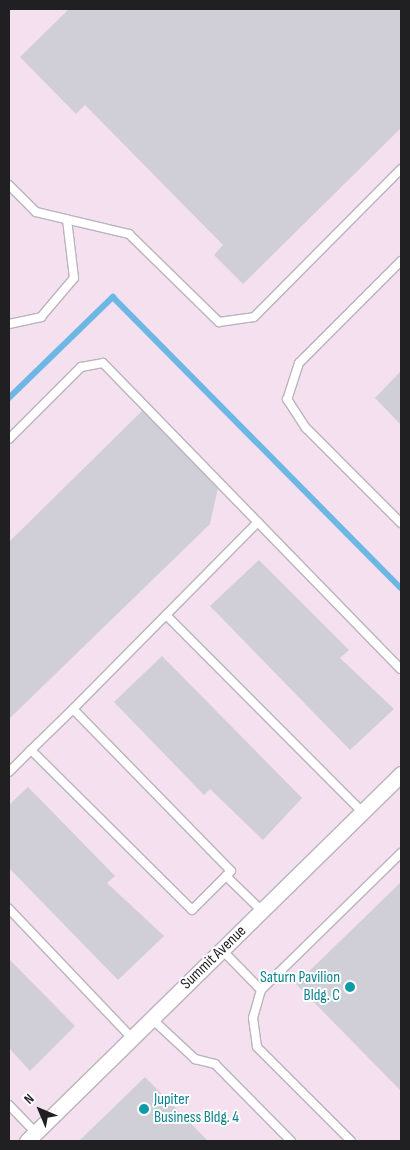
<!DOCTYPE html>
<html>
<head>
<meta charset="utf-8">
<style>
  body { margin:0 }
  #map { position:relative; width:410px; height:1150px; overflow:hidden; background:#f3f0f9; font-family:"Sofia Sans Condensed",sans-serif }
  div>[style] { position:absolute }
  .commercial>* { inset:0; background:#f5e0ef }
  .stream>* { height:5.5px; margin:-2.75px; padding:0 2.75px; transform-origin:2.75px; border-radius:2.75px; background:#6db7e4 }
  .building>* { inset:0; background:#d0ced6 }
  .roads { filter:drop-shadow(1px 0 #b8b5bd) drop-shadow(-1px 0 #b8b5bd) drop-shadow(0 1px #b8b5bd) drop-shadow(0 -1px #b8b5bd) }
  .lane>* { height:8px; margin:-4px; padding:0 4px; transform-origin:4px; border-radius:4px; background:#fff }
  .street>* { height:15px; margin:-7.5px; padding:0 7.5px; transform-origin:7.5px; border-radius:7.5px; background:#fff }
  .dots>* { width:14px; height:14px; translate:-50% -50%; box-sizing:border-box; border:2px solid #fff; border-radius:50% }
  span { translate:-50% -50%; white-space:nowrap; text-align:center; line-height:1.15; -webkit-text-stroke:4px #fff; paint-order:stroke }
  .street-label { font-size:16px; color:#201f22 }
  .culture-label { font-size:16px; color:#0d838f }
  .right { translate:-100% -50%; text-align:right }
  .left { translate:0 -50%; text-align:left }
  .frame { position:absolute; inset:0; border:10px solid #201f22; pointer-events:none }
  .north { position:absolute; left:15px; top:1085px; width:50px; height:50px; -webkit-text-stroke:4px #fff; paint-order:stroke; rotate:315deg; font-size:14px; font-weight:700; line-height:20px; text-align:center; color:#201f22 }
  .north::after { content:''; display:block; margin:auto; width:18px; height:22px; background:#201f22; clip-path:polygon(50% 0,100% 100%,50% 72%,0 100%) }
</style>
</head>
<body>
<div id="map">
  <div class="commercial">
    <i style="clip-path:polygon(9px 9px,401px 9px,401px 1141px,9px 1141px)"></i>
  </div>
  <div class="stream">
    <i style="left:9px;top:398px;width:145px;rotate:-44.2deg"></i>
    <i style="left:113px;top:297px;width:409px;rotate:45.3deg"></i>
  </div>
  <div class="building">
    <i style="clip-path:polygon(69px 9px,401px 9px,401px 128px,243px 284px,214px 255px,223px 245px,85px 105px,76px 114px,20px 57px)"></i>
    <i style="clip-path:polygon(401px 371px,401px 425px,375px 398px)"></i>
    <i style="clip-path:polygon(143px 410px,218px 488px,210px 524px,9px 719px,9px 542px)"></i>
    <i style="clip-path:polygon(259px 560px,349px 650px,340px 658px,394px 709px,350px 750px,210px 606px)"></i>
    <i style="clip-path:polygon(162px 656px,302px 798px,263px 840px,210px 789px,204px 795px,114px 702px)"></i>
    <i style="clip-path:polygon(28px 787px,115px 876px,107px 883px,164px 936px,118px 980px,9px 868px,9px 805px)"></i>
    <i style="clip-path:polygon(401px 882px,401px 1091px,296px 984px)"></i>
    <i style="clip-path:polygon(9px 959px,75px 1026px,30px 1071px,9px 1048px)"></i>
    <i style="clip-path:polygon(145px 1077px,208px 1141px,79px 1141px)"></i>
  </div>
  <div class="roads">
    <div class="lane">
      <i style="left:9px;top:185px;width:38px;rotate:45deg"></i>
      <i style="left:36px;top:212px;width:96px;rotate:13.3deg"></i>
      <i style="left:129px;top:234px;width:126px;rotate:44.4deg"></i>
      <i style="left:219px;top:322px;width:35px;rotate:-8deg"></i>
      <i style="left:254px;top:317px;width:209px;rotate:-45.2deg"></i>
      <i style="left:401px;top:261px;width:144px;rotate:135deg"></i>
      <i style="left:299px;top:363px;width:38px;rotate:108deg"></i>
      <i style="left:287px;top:399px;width:35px;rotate:57deg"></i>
      <i style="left:306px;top:428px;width:134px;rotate:45deg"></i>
      <i style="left:9px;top:324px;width:33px;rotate:-12deg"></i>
      <i style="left:41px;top:317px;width:51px;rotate:-49.8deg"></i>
      <i style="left:74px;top:278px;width:59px;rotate:-96.8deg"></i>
      <i style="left:9px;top:439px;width:102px;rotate:-45deg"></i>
      <i style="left:81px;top:367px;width:22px;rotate:-10deg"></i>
      <i style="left:103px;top:363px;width:427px;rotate:45.8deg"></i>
      <i style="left:166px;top:615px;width:278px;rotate:45.1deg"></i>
      <i style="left:73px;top:709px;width:263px;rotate:-45.3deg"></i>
      <i style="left:31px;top:750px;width:59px;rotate:-44.3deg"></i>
      <i style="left:73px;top:709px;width:226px;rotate:45.7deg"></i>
      <i style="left:231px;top:871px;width:7px;rotate:135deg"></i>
      <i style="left:9px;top:772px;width:31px;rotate:-45deg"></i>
      <i style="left:31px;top:750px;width:227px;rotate:44.8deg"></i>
      <i style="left:192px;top:910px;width:48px;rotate:-45deg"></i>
      <i style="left:226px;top:876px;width:50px;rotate:44.2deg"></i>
      <i style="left:9px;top:909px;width:178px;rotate:46.4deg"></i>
      <i style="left:222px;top:950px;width:56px;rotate:45.7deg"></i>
      <i style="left:261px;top:990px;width:29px;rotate:106deg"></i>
      <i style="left:253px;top:1018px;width:29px;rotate:82deg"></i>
      <i style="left:257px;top:1047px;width:133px;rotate:45deg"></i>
      <i style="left:261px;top:990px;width:196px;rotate:-44.4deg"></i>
      <i style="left:152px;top:1019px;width:59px;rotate:42.9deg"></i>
      <i style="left:195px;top:1059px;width:21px;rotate:14deg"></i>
      <i style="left:215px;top:1064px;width:108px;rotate:45.4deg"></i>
      <i style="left:9px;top:1105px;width:39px;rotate:46deg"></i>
    </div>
    <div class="street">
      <i style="left:27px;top:1141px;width:524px;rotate:-44.46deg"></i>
    </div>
  </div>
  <div class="dots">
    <i style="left:350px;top:987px;background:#0f9aa8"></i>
    <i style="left:144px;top:1109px;background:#0f9aa8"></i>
  </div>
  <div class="street-label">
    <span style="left:214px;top:958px;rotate:-44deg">Summit Avenue</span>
  </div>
  <div class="culture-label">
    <span class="right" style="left:340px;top:987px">Saturn Pavilion<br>Bldg. C</span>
    <span class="left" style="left:154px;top:1109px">Jupiter<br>Business Bldg. 4</span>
  </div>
  <div class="frame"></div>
  <div class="north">N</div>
</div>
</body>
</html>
